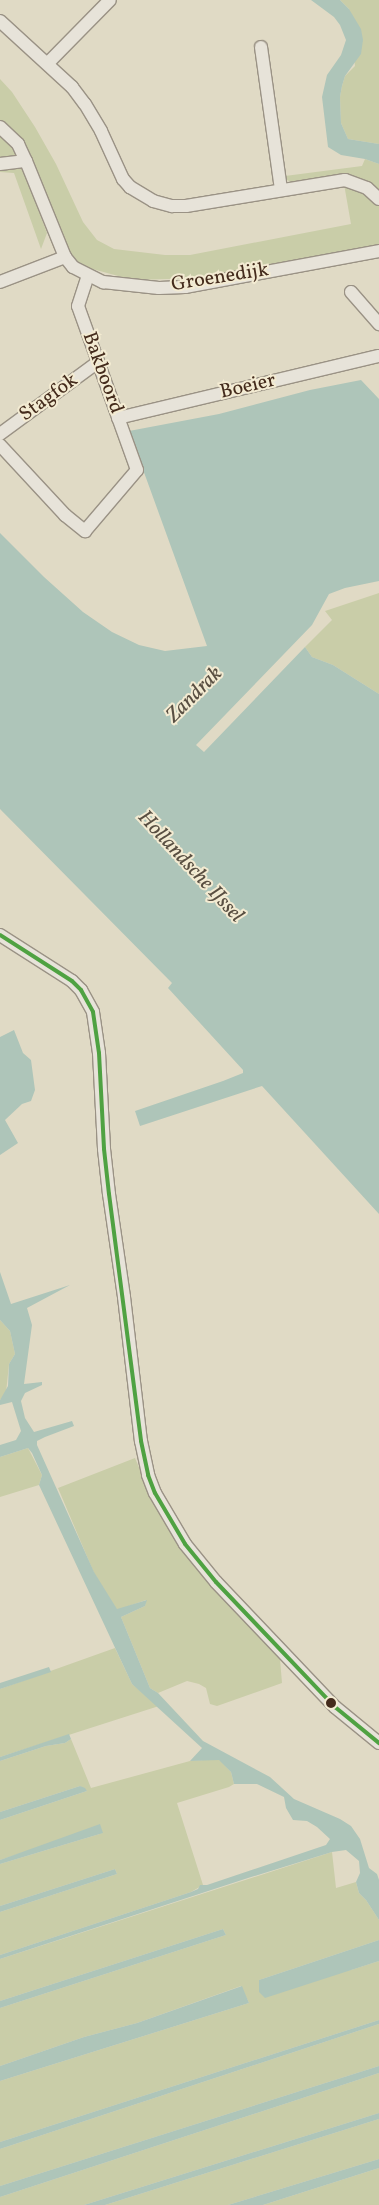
<!DOCTYPE html>
<html>
<head>
<meta charset="utf-8">
<style>
  body { margin:0 }
  #map { position:relative; width:379px; height:2205px; overflow:hidden; background:#e0dac5; font-family:Vollkorn,serif }
  div>[style] { position:absolute }
  .green>* { inset:0; background:#c9cda8 }
  .water>* { inset:0; background:#aec5b9 }
  .roads { filter:drop-shadow(1px 0 #9a9285) drop-shadow(-1px 0 #9a9285) drop-shadow(0 1px #9a9285) drop-shadow(0 -1px #9a9285) }
  .minor>* { height:12px; margin:-6px; padding:0 6px; transform-origin:6px; border-radius:6px; background:#e7e3d9 }
  .bus-1>* { height:4px; margin:-2px; padding:0 2px; transform-origin:2px; border-radius:2px; background:#4fa242 }
  .dots>* { width:14px; height:14px; translate:-50% -50%; box-sizing:border-box; border:2px solid #f3ebd2; border-radius:50% }
  span { translate:-50% -50%; white-space:nowrap; text-align:center; line-height:1.15; -webkit-text-stroke:4px #f3ebd2; paint-order:stroke }
  .street-label { font-size:20px; color:#442b1c }
  .water-label { font-size:21px; color:#594f42; font-style:italic }
</style>
</head>
<body>
<div id="map">
  <div class="green">
    <i style="clip-path:polygon(340px 0,379px 0,379px 144px,348px 139px,341px 123px,340px 97px,342px 86px,345px 76px,355px 66px,349px 9px)"></i>
    <i style="clip-path:polygon(0 79px,12px 92px,35px 127px,56px 164px,83px 222px,97px 240px,114px 249px,165px 255px,190px 255px,351px 224px,344px 184px,355px 187px,379px 206px,379px 245px,202px 278px,133px 280px,85px 267px,68px 255px,0 121px)"></i>
    <i style="clip-path:polygon(0 133px,16px 150px,47px 233px,41px 249px,14px 173px,0 172px)"></i>
    <i style="clip-path:polygon(365px 159px,379px 164px,379px 192px,359px 178px,345px 175px,291px 182px,285px 179px,285px 176px,362px 166px)"></i>
    <i style="clip-path:polygon(379px 593px,379px 694px,333px 665px,312px 657px,305px 647px,332px 620px,325px 611px)"></i>
    <i style="clip-path:polygon(0 1320px,10px 1331px,15px 1354px,9px 1364px,6px 1393px,0 1400px)"></i>
    <i style="clip-path:polygon(28px 1448px,42px 1475px,39px 1485px,0 1497px,0 1457px)"></i>
    <i style="clip-path:polygon(135px 1458px,150px 1493px,282px 1654px,280px 1659px,282px 1683px,217px 1706px,210px 1704px,206px 1688px,199px 1684px,187px 1681px,158px 1693px,150px 1688px,121px 1617px,145px 1606px,146px 1600px,117px 1610px,94px 1573px,58px 1488px)"></i>
    <i style="clip-path:polygon(115px 1648px,132px 1684px,159px 1706px,0 1757px,0 1689px)"></i>
    <i style="clip-path:polygon(71px 1739px,91px 1788px,190px 1761px,219px 1759px,231px 1772px,234px 1784px,229px 1787px,177px 1803px,203px 1885px,191px 1892px,0 1955px,0 1912px,117px 1874px,115px 1869px,0 1906px,0 1864px,103px 1833px,49px 1844px,0 1860px,0 1820px,87px 1791px,80px 1786px,0 1812px,0 1761px,46px 1746px,65px 1743px)"></i>
    <i style="clip-path:polygon(332px 1852px,336px 1888px,356px 1882px,359px 1893px,366px 1900px,379px 1920px,379px 1940px,259px 1980px,351px 1970px,379px 1961px,379px 2020px,0 2142px,0 2081px,249px 2003px,241px 1986px,137px 2023px,84px 2037px,0 2066px,0 2008px,226px 1935px,223px 1929px,0 2001px,0 1959px)"></i>
    <i style="clip-path:polygon(379px 2024px,379px 2066px,0 2186px,0 2149px)"></i>
    <i style="clip-path:polygon(379px 2073px,379px 2113px,84px 2205px,0 2205px,0 2197px)"></i>
    <i style="clip-path:polygon(379px 2119px,379px 2159px,228px 2205px,105px 2205px)"></i>
    <i style="clip-path:polygon(379px 2168px,379px 2205px,263px 2205px)"></i>
  </div>
  <div class="water">
    <i style="clip-path:polygon(311px 0,340px 0,349px 9px,361px 29px,363px 40px,361px 54px,345px 76px,342px 86px,340px 97px,341px 123px,348px 139px,379px 144px,379px 164px,365px 159px,341px 155px,328px 147px,322px 97px,327px 75px,341px 55px,346px 40px,340px 25px,334px 17px)"></i>
    <i style="clip-path:polygon(361px 380px,379px 399px,379px 581px,345px 588px,329px 594px,312px 625px,196px 745px,204px 752px,305px 647px,312px 657px,333px 665px,379px 694px,379px 1214px,262px 1086px,140px 1126px,135px 1111px,223px 1081px,243px 1073px,243px 1070px,168px 988px,172px 983px,0 809px,0 533px,44px 577px,83px 612px,112px 632px,139px 645px,165px 651px,207px 646px,129px 431px,219px 414px,310px 390px)"></i>
    <i style="clip-path:polygon(14px 1030px,23px 1053px,31px 1060px,35px 1090px,31px 1101px,22px 1104px,5px 1120px,18px 1143px,0 1155px,0 1037px)"></i>
    <i style="clip-path:polygon(0 1272px,11px 1304px,70px 1285px,27px 1308px,32px 1325px,24px 1384px,42px 1382px,42px 1385px,25px 1393px,21px 1401px,25px 1418px,34px 1432px,72px 1421px,74px 1426px,45px 1437px,37px 1441px,37px 1445px,94px 1572px,117px 1609px,147px 1600px,145px 1606px,121px 1617px,150px 1688px,158px 1693px,203px 1741px,270px 1777px,294px 1799px,340px 1819px,351px 1826px,360px 1839px,369px 1868px,377px 1874px,379px 1880px,379px 1920px,366px 1900px,359px 1893px,356px 1882px,360px 1873px,359px 1861px,346px 1850px,332px 1852px,248px 1878px,0 1959px,0 1955px,191px 1892px,198px 1889px,200px 1885px,207px 1885px,326px 1845px,330px 1839px,317px 1827px,307px 1821px,293px 1820px,286px 1808px,284px 1797px,257px 1784px,234px 1784px,231px 1772px,219px 1760px,190px 1761px,202px 1748px,132px 1684px,39px 1485px,42px 1475px,32px 1453px,28px 1448px,0 1457px,0 1445px,16px 1440px,21px 1431px,12px 1402px,0 1405px,0 1400px,8px 1386px,9px 1364px,15px 1354px,10px 1331px,0 1320px)"></i>
    <i style="clip-path:polygon(49px 1667px,51px 1672px,0 1689px,0 1683px)"></i>
    <i style="clip-path:polygon(69px 1734px,71px 1739px,65px 1743px,46px 1746px,0 1761px,0 1757px)"></i>
    <i style="clip-path:polygon(80px 1786px,85px 1788px,87px 1791px,0 1820px,0 1812px)"></i>
    <i style="clip-path:polygon(100px 1824px,103px 1833px,0 1864px,0 1860px)"></i>
    <i style="clip-path:polygon(115px 1869px,117px 1874px,0 1912px,0 1906px)"></i>
    <i style="clip-path:polygon(223px 1929px,226px 1935px,0 2008px,0 2001px)"></i>
    <i style="clip-path:polygon(379px 1940px,379px 1961px,265px 1998px,259px 1992px,259px 1980px)"></i>
    <i style="clip-path:polygon(242px 1986px,249px 2003px,0 2081px,0 2066px,84px 2037px,137px 2023px)"></i>
    <i style="clip-path:polygon(379px 2020px,379px 2024px,0 2149px,0 2142px)"></i>
    <i style="clip-path:polygon(379px 2066px,379px 2073px,0 2197px,0 2186px)"></i>
    <i style="clip-path:polygon(379px 2113px,379px 2119px,105px 2205px,84px 2205px)"></i>
    <i style="clip-path:polygon(379px 2159px,379px 2168px,263px 2205px,228px 2205px)"></i>
  </div>
  <div class="roads">
    <div class="minor">
      <i style="left:0;top:21px;width:98px;rotate:42.5deg"></i>
      <i style="left:72px;top:87px;width:21px;rotate:53deg"></i>
      <i style="left:85px;top:104px;width:31px;rotate:59deg"></i>
      <i style="left:101px;top:131px;width:53px;rotate:65.4deg"></i>
      <i style="left:123px;top:179px;width:11px;rotate:49deg"></i>
      <i style="left:130px;top:187px;width:27px;rotate:31deg"></i>
      <i style="left:153px;top:201px;width:20px;rotate:15deg"></i>
      <i style="left:172px;top:206px;width:14px"></i>
      <i style="left:186px;top:206px;width:161px;rotate:-9.3deg"></i>
      <i style="left:345px;top:180px;width:23px;rotate:20deg"></i>
      <i style="left:367px;top:188px;width:16px;rotate:43deg"></i>
      <i style="left:261px;top:47px;width:144px;rotate:82deg"></i>
      <i style="left:48px;top:63px;width:88px;rotate:-45.5deg"></i>
      <i style="left:0;top:127px;width:25px;rotate:43deg"></i>
      <i style="left:18px;top:144px;width:19px;rotate:65deg"></i>
      <i style="left:26px;top:161px;width:104px;rotate:67.9deg"></i>
      <i style="left:65px;top:257px;width:13px;rotate:51deg"></i>
      <i style="left:73px;top:267px;width:34px;rotate:27deg"></i>
      <i style="left:103px;top:282px;width:56px;rotate:6.1deg"></i>
      <i style="left:159px;top:288px;width:26px;rotate:-2deg"></i>
      <i style="left:185px;top:287px;width:197px;rotate:-10.5deg"></i>
      <i style="left:0;top:164px;width:26px;rotate:-7deg"></i>
      <i style="left:0;top:282px;width:70px;rotate:-21deg"></i>
      <i style="left:351px;top:292px;width:43px;rotate:48.8deg"></i>
      <i style="left:118px;top:418px;width:268px;rotate:-13.4deg"></i>
      <i style="left:0;top:434px;width:122px;rotate:-36.3deg"></i>
      <i style="left:0;top:445px;width:96px;rotate:47.1deg"></i>
      <i style="left:65px;top:515px;width:26px;rotate:39deg"></i>
      <i style="left:85px;top:531px;width:80px;rotate:-49.6deg"></i>
      <i style="left:137px;top:470px;width:174px;rotate:-109.8deg"></i>
      <i style="left:78px;top:306px;width:32px;rotate:-72deg"></i>
      <i style="left:0;top:935px;width:85px;rotate:32.6deg"></i>
      <i style="left:72px;top:981px;width:13px;rotate:45deg"></i>
      <i style="left:81px;top:990px;width:25px;rotate:61deg"></i>
      <i style="left:93px;top:1012px;width:41px;rotate:81.7deg"></i>
      <i style="left:99px;top:1053px;width:96px;rotate:87deg"></i>
      <i style="left:104px;top:1149px;width:45px;rotate:83.7deg"></i>
      <i style="left:109px;top:1194px;width:104px;rotate:81.7deg"></i>
      <i style="left:124px;top:1297px;width:145px;rotate:83.3deg"></i>
      <i style="left:141px;top:1441px;width:35px;rotate:78deg"></i>
      <i style="left:148px;top:1475px;width:19px;rotate:69deg"></i>
      <i style="left:155px;top:1493px;width:59px;rotate:59.5deg"></i>
      <i style="left:185px;top:1544px;width:49px;rotate:50.8deg"></i>
      <i style="left:216px;top:1582px;width:173px;rotate:46.4deg"></i>
      <i style="left:335px;top:1707px;width:57px;rotate:39.3deg"></i>
    </div>
  </div>
  <div class="bus-1">
    <i style="left:0;top:935px;width:85px;rotate:32.6deg"></i>
    <i style="left:72px;top:981px;width:13px;rotate:45deg"></i>
    <i style="left:81px;top:990px;width:25px;rotate:61deg"></i>
    <i style="left:93px;top:1012px;width:41px;rotate:81.7deg"></i>
    <i style="left:99px;top:1053px;width:96px;rotate:87deg"></i>
    <i style="left:104px;top:1149px;width:45px;rotate:83.7deg"></i>
    <i style="left:109px;top:1194px;width:249px;rotate:82.6deg"></i>
    <i style="left:141px;top:1441px;width:35px;rotate:78deg"></i>
    <i style="left:148px;top:1475px;width:19px;rotate:69deg"></i>
    <i style="left:155px;top:1493px;width:59px;rotate:59.5deg"></i>
    <i style="left:185px;top:1544px;width:49px;rotate:50.8deg"></i>
    <i style="left:216px;top:1582px;width:173px;rotate:46.4deg"></i>
    <i style="left:335px;top:1707px;width:57px;rotate:39.3deg"></i>
  </div>
  <div class="dots">
    <i style="left:331px;top:1703px;background:#442b1c"></i>
  </div>
  <div class="street-label">
    <span style="left:220px;top:278px;rotate:-9deg">Groenedijk</span>
    <span style="left:102px;top:373px;rotate:70deg">Bakboord</span>
    <span style="left:248px;top:387px;rotate:-13deg">Boeier</span>
    <span style="left:49px;top:398px;rotate:-36deg">Stagfok</span>
  </div>
  <div class="water-label">
    <span style="left:195px;top:695px;rotate:-45deg">Zandrak</span>
    <span style="left:190px;top:867px;rotate:47deg">Hollandsche IJssel</span>
  </div>
</div>
</body>
</html>
